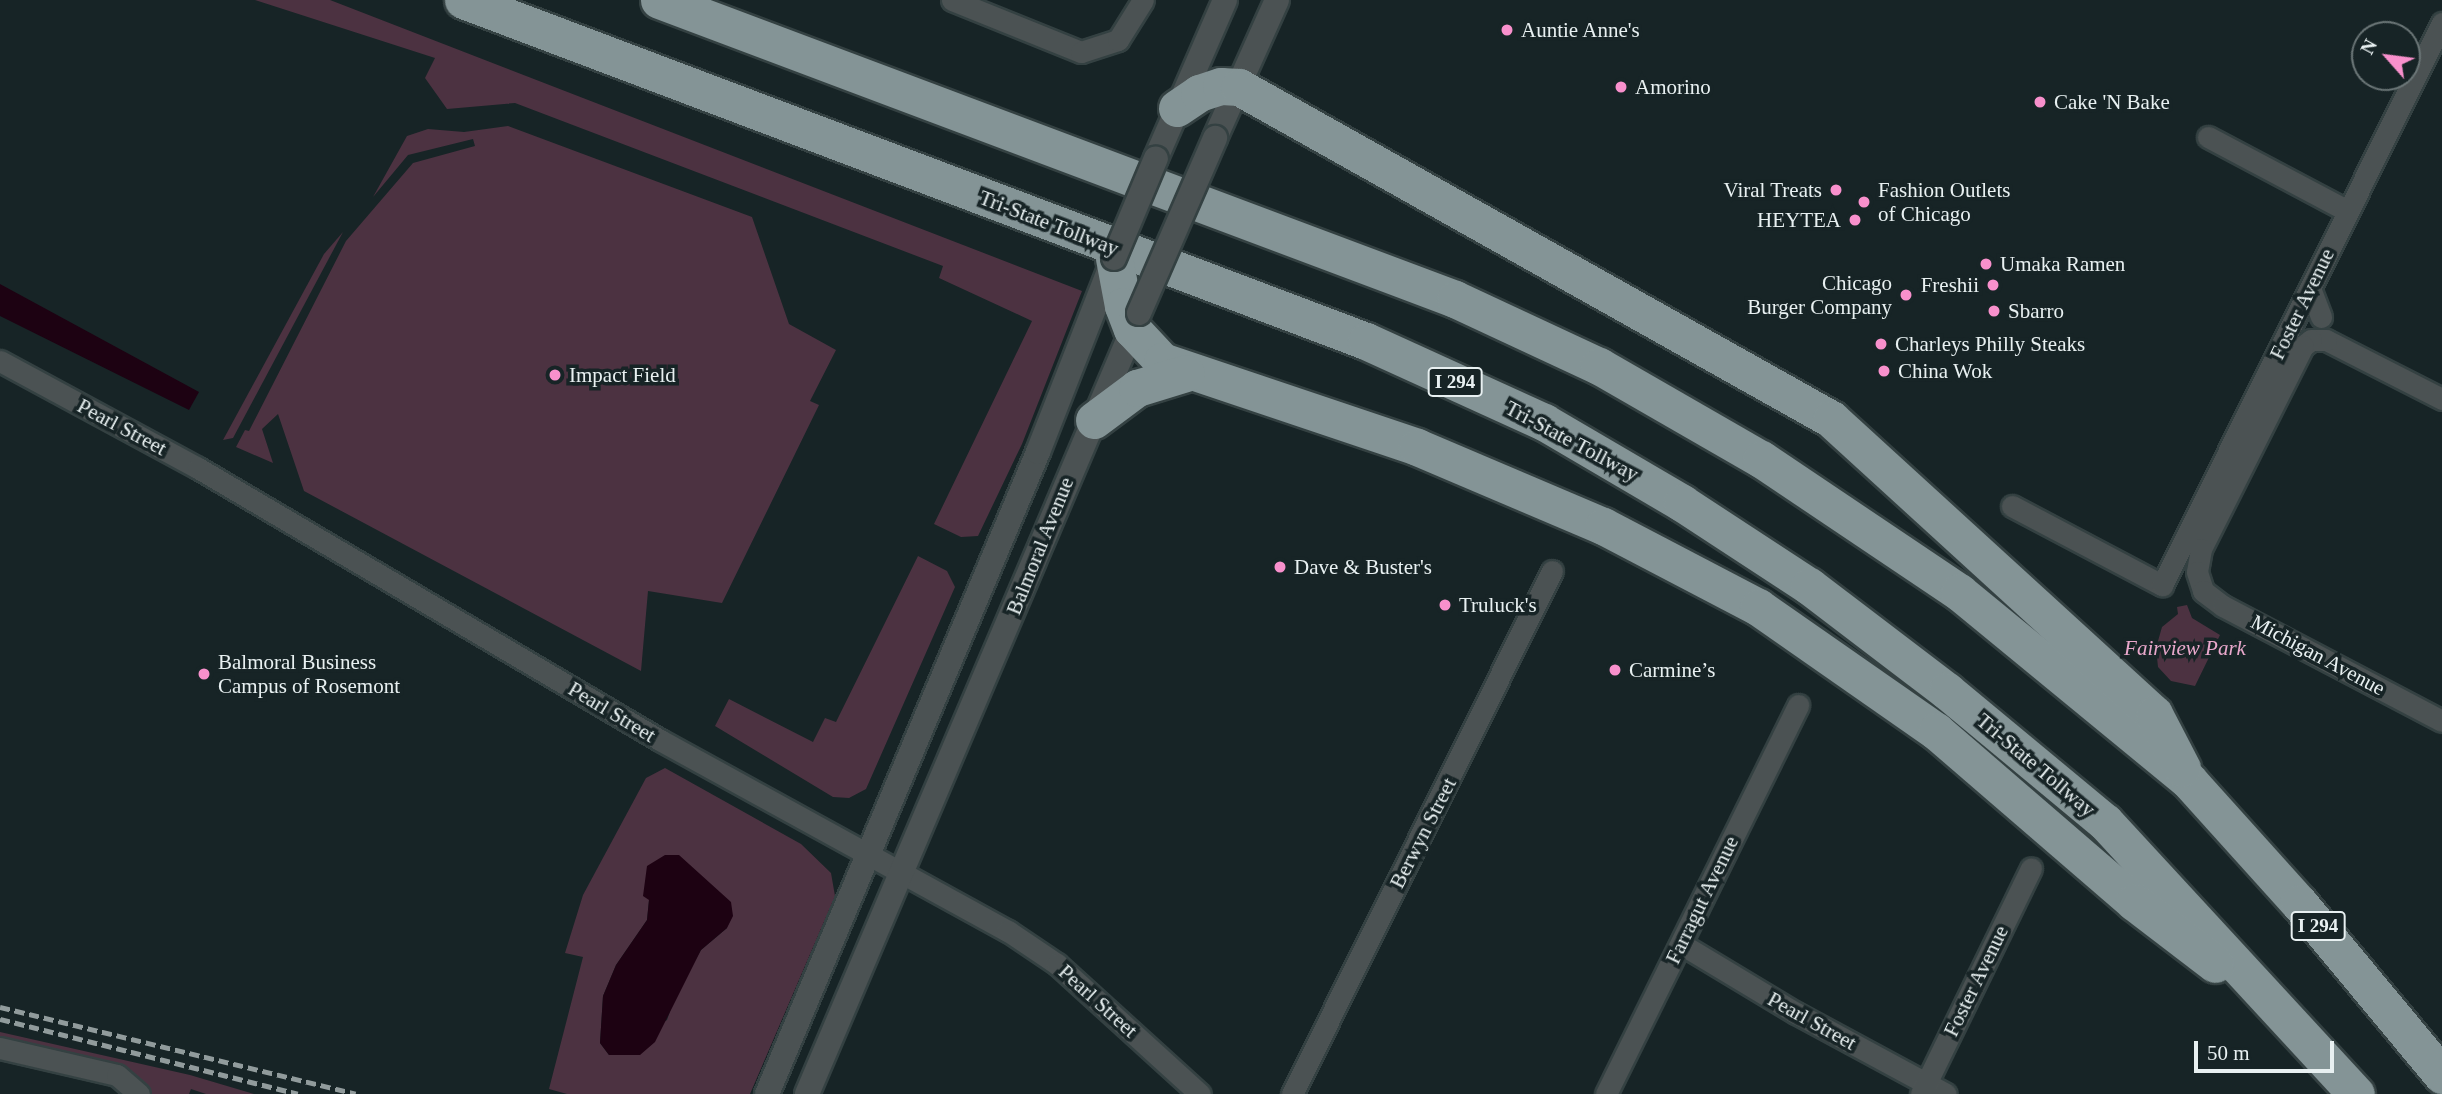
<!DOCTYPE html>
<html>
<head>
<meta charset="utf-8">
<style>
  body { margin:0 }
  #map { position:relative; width:2442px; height:1094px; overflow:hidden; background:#172426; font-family:Georgia,serif }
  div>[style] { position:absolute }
  .green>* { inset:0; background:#4c3241 }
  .water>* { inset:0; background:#1d0212 }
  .roads { filter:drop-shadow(2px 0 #344142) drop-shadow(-2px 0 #344142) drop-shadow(0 2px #344142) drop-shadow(0 -2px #344142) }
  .minor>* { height:21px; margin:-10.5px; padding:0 10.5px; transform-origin:10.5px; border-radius:10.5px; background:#4b5253 }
  .tertiary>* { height:24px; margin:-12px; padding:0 12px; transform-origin:12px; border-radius:12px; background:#4b5253 }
  .motorway>* { height:37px; margin:-18.5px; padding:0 18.5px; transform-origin:18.5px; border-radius:18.5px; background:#849496 }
  .rail>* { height:5px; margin-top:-2.5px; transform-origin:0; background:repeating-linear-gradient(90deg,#919b9c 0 10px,transparent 0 15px) }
  .bridges { filter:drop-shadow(2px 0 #344142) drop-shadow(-2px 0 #344142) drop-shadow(0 2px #344142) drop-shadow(0 -2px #344142) }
  .tertiary-bridge>* { height:24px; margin:-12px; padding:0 12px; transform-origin:12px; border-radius:12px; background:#4b5253 }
  .dots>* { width:19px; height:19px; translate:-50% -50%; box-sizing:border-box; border:4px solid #172426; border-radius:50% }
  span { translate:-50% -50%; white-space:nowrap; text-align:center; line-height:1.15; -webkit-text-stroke:7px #172426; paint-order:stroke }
  .shield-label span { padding:2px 5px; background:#172426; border:2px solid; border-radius:5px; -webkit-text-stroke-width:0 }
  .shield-label { font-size:19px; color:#e8f0f1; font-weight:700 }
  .poi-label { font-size:21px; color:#e8f0f1 }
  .left { translate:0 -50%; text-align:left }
  .right { translate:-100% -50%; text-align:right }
  .street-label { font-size:21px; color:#e8f0f1 }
  .park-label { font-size:21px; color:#e9a8cc; font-style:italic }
  .north { position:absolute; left:2351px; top:21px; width:70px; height:70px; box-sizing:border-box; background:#172426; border:2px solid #6b7677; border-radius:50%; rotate:298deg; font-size:19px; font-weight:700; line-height:28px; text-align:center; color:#e8f0f1 }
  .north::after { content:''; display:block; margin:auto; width:24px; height:32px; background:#f890cc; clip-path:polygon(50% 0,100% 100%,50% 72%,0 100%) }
  .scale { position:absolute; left:2194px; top:1041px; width:140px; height:32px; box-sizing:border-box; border:4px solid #e8f0f1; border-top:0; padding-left:9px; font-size:21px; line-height:24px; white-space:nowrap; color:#e8f0f1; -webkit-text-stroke:5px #172426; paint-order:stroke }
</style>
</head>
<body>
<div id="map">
  <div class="green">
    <i style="clip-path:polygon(255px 0,330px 0,1082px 291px,1022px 444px,978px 536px,961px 537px,934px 524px,1032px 321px,939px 278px,943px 266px,515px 103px,447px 109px,425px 78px,435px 58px)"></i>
    <i style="clip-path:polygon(508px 126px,752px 217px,789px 324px,836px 350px,810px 401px,819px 405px,722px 603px,648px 591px,641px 671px,304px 491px,278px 414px,262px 429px,273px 463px,236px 447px,245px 430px,249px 431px,346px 241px,413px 163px,475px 146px,473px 139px,408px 155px,373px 197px,407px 136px,428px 129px,464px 132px)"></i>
    <i style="clip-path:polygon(343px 232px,233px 438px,223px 440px,324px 254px)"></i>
    <i style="clip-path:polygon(918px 556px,947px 571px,955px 587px,866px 789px,849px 798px,833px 797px,715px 726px,729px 699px,813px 742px,825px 718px,836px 722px)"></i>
    <i style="clip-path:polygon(2187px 605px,2192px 618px,2220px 635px,2195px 686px,2171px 681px,2158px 667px,2156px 648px,2162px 627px,2178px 614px,2177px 607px)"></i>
    <i style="clip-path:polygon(evenodd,665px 768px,801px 844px,831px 873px,835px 896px,750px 1094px,567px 1094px,549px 1089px,583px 957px,565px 953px,583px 895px,646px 778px,665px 768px,649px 900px,727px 928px,701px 950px,677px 991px,667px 1020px,609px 1055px,600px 1043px,603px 996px,616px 965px,647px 920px,649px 900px)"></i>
    <i style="clip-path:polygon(0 1032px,190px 1075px,254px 1094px,206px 1094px,191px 1089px,189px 1094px,152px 1094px,120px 1071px,0 1041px)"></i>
  </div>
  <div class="water">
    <i style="clip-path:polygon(0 284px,199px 392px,189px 410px,0 316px)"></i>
    <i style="clip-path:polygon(665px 855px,679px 855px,731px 902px,733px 916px,727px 928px,701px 950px,655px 1042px,640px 1055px,609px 1055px,600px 1043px,603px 996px,616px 965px,647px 920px,649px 900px,643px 896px,647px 866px)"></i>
  </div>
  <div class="roads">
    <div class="minor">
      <i style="left:952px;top:0;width:139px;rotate:22deg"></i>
      <i style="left:1081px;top:52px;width:39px;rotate:-18deg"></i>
      <i style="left:1118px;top:40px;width:47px;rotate:-58deg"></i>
      <i style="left:2208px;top:137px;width:158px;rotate:27.9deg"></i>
      <i style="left:2310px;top:288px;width:31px;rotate:69deg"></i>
      <i style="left:0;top:361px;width:225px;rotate:28.4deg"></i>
      <i style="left:198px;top:468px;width:536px;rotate:30.49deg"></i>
      <i style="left:660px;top:740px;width:397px;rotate:28.8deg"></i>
      <i style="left:1008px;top:931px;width:59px;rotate:34deg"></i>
      <i style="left:1057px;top:964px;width:193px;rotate:42.3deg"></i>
      <i style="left:2442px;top:399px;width:130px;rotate:-153deg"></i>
      <i style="left:2326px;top:340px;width:15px;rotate:180deg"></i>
      <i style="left:2311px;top:340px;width:10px;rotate:143deg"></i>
      <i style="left:2303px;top:346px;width:227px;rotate:116.7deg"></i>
      <i style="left:2201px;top:549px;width:23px;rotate:100deg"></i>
      <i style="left:2197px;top:572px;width:20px;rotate:72deg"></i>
      <i style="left:2203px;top:591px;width:25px;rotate:37deg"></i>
      <i style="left:2223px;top:606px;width:247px;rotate:27.7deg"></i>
      <i style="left:2012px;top:506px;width:170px;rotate:27.8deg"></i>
      <i style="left:2162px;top:585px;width:628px;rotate:-63.52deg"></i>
      <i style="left:1681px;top:944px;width:134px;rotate:31deg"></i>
      <i style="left:1796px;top:1013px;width:170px;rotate:28.4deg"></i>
      <i style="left:0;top:1048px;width:120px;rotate:13deg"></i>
      <i style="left:117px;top:1075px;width:29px;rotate:41deg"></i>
      <i style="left:1292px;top:1094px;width:584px;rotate:-63.57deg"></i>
      <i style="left:1606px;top:1094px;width:434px;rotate:-63.7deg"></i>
      <i style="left:1921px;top:1094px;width:251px;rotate:-64deg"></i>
    </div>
    <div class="tertiary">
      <i style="left:1215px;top:138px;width:151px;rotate:-65.8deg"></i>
      <i style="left:1156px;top:158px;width:172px;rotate:-66.4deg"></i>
      <i style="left:767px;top:1094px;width:697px;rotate:-67.11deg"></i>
      <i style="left:1038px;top:452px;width:208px;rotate:-68.6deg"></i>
      <i style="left:807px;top:1094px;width:845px;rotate:-66.93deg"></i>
    </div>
    <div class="motorway">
      <i style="left:463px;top:0;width:965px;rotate:20.69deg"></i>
      <i style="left:1366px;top:341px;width:196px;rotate:24.5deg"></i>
      <i style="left:1544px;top:422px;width:160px;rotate:30.4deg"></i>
      <i style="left:1682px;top:503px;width:152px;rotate:33.2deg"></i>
      <i style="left:1809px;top:586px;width:173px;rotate:37.3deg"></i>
      <i style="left:1947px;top:691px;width:205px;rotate:39.7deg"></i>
      <i style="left:2105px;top:822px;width:370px;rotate:47.3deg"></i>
      <i style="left:659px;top:0;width:850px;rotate:20.59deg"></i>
      <i style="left:1455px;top:299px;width:159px;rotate:25deg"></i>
      <i style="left:1599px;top:366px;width:187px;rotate:29.9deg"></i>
      <i style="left:1761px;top:459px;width:239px;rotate:33.9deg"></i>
      <i style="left:1959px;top:592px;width:298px;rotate:39.4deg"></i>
      <i style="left:2189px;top:781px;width:164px;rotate:48deg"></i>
      <i style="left:2299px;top:903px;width:224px;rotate:50.3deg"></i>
      <i style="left:1177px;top:108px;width:27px;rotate:-34deg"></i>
      <i style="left:1199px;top:93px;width:23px;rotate:-18deg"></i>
      <i style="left:1221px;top:86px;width:18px;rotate:3deg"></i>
      <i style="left:1239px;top:87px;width:679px;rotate:29.28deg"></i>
      <i style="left:1831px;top:419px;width:437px;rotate:42.4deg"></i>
      <i style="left:2154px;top:714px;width:61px;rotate:62.6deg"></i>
      <i style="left:1114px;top:258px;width:49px;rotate:79.4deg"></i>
      <i style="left:1123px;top:306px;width:25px;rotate:69deg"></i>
      <i style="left:1132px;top:329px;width:44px;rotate:46.8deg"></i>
      <i style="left:1162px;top:361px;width:269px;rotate:18.6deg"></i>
      <i style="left:1417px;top:447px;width:202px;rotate:23deg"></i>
      <i style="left:1603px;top:526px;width:175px;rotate:27.6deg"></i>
      <i style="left:1758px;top:607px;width:217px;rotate:34.9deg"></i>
      <i style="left:1936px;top:731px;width:262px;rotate:40.8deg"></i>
      <i style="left:2134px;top:902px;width:102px;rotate:37.4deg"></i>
      <i style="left:1094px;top:420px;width:54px;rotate:-36.7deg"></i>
      <i style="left:1137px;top:388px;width:51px;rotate:-17deg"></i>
    </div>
  </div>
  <div class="rail">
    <i style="left:0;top:1007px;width:366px;rotate:13.7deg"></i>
    <i style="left:0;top:1019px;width:307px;rotate:14.1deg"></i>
  </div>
  <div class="bridges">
    <div class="tertiary-bridge">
      <i style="left:1114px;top:258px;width:108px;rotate:-67.2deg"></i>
      <i style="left:1139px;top:313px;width:191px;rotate:-66.5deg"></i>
    </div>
  </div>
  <div class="dots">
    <i style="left:1507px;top:30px;background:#f890cc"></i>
    <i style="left:1621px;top:87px;background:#f890cc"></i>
    <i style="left:2040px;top:102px;background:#f890cc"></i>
    <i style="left:1836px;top:190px;background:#f890cc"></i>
    <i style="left:1864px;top:202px;background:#f890cc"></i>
    <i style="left:1855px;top:220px;background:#f890cc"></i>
    <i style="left:1986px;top:264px;background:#f890cc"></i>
    <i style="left:1993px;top:285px;background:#f890cc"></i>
    <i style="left:1906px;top:295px;background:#f890cc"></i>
    <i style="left:1994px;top:311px;background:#f890cc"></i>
    <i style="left:1881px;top:344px;background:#f890cc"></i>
    <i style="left:1884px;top:371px;background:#f890cc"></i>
    <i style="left:555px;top:375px;background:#f890cc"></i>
    <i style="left:1280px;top:567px;background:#f890cc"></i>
    <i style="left:1445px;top:605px;background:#f890cc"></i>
    <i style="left:1615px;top:670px;background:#f890cc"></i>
    <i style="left:204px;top:674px;background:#f890cc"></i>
  </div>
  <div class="shield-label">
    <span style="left:1455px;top:382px">I 294</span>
    <span style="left:2318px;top:926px">I 294</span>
  </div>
  <div class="poi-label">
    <span class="left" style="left:1521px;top:30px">Auntie Anne's</span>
    <span class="left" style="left:1635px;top:87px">Amorino</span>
    <span class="left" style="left:2054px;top:102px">Cake 'N Bake</span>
    <span class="right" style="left:1822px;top:190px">Viral Treats</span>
    <span class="left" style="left:1878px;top:202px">Fashion Outlets<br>of Chicago</span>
    <span class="right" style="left:1841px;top:220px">HEYTEA</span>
    <span class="left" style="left:2000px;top:264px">Umaka Ramen</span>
    <span class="right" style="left:1892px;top:295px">Chicago<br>Burger Company</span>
    <span class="right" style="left:1979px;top:285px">Freshii</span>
    <span class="left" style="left:2008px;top:311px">Sbarro</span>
    <span class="left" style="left:1895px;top:344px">Charleys Philly Steaks</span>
    <span class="left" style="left:1898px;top:371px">China Wok</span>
    <span class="left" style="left:569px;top:375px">Impact Field</span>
    <span class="left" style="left:1294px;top:567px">Dave &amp; Buster's</span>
    <span class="left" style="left:1459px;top:605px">Truluck's</span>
    <span class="left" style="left:218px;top:674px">Balmoral Business<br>Campus of Rosemont</span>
    <span class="left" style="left:1629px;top:670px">Carmine’s</span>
  </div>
  <div class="street-label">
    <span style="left:1049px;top:223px;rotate:21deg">Tri-State Tollway</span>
    <span style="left:2302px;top:304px;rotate:-64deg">Foster Avenue</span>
    <span style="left:122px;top:427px;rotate:28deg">Pearl Street</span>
    <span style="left:1572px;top:441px;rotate:28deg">Tri-State Tollway</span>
    <span style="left:1040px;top:546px;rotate:-68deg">Balmoral Avenue</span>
    <span style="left:2318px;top:655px;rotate:28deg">Michigan Avenue</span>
    <span style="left:612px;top:712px;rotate:31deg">Pearl Street</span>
    <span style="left:2036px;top:765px;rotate:40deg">Tri-State Tollway</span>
    <span style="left:1423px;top:833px;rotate:-63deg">Berwyn Street</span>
    <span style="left:1702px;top:900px;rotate:-64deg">Farragut Avenue</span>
    <span style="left:1976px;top:981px;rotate:-64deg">Foster Avenue</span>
    <span style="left:1098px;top:1001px;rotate:42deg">Pearl Street</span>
    <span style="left:1812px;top:1021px;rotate:29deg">Pearl Street</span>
  </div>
  <div class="park-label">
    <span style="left:2185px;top:648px">Fairview Park</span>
  </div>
  <div class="north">N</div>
  <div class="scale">50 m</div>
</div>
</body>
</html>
